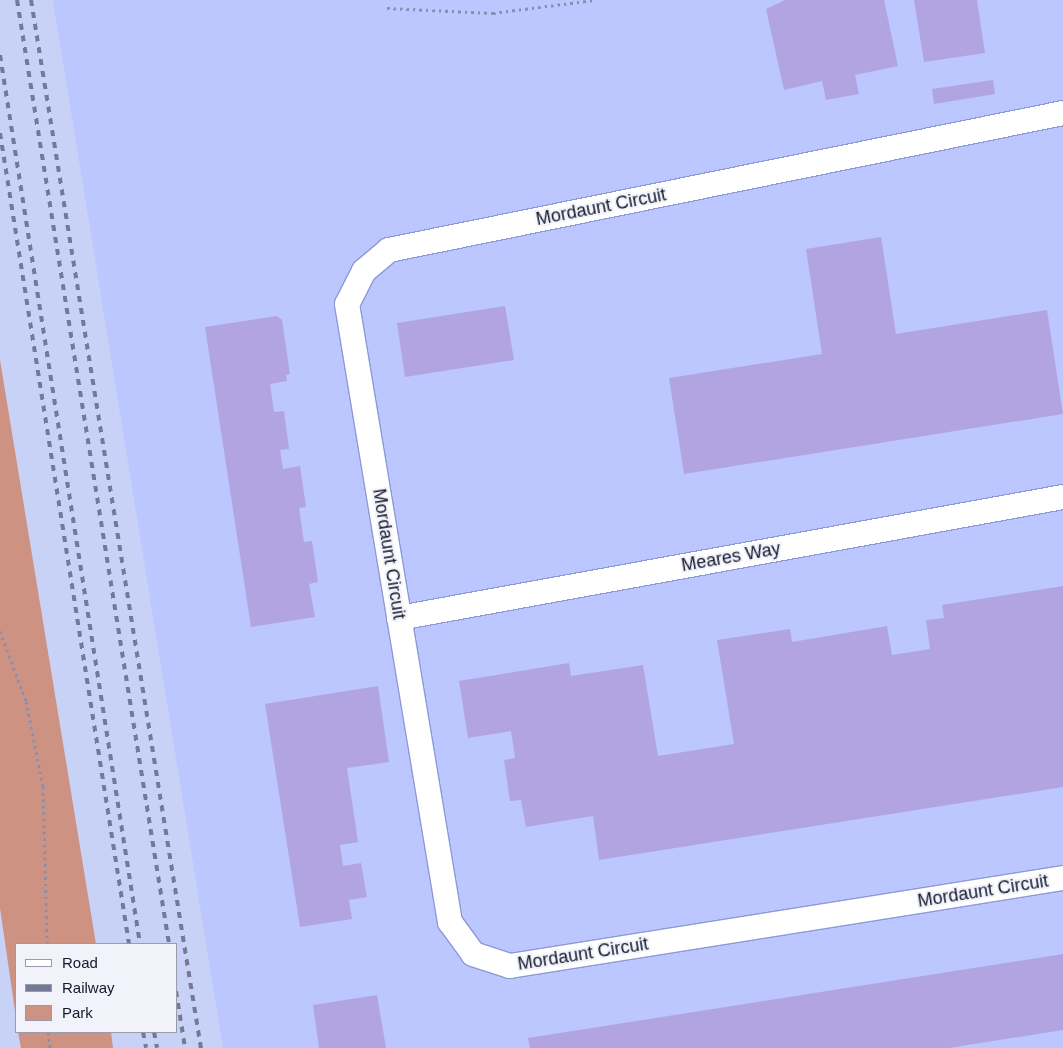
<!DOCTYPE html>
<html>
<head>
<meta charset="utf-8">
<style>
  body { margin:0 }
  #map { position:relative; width:1063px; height:1048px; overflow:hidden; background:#c8d1f6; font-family:Arial,sans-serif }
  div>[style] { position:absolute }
  .built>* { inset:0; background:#bbc7fe }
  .green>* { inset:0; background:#ce9283 }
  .building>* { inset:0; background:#b2a4e1 }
  .path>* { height:3px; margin-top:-1.5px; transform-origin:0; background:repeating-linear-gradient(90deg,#888fae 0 2.5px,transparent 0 6.5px) }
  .roads { filter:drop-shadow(1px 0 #8d99d4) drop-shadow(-1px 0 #8d99d4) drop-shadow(0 1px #8d99d4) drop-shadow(0 -1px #8d99d4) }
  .minor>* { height:24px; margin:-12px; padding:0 12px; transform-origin:12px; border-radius:12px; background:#fff }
  .rail>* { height:4px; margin-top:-2px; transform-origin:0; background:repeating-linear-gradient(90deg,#737a98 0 6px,transparent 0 12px) }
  span { translate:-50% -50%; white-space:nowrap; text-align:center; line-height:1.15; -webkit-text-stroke:4px #f2f3fa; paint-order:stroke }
  .street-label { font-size:18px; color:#14182e }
  .legend { position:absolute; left:15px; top:943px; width:162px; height:90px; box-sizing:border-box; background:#f2f3fa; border:1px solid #999ba8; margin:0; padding:6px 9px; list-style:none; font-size:15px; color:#14182e }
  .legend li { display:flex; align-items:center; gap:10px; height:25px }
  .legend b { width:25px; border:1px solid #999ba8 }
</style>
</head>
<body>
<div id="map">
  <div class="built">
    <i style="clip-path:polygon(53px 0,1063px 0,1063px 1048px,223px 1048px)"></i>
  </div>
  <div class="green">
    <i style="clip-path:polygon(0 360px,96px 944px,16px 944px,16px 1018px,0 908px)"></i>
    <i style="clip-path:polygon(18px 1032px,111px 1032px,113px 1048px,21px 1048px)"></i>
  </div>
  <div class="building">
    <i style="clip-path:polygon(785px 0,884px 0,898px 66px,855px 75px,859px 94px,826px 100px,822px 81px,784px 90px,766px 9px)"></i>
    <i style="clip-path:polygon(914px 0,977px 0,985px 53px,924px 62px)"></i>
    <i style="clip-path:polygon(993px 80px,995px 94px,934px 104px,932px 89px)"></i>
    <i style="clip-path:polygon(881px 237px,896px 334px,1047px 310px,1063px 414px,684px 474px,669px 378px,822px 354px,806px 249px)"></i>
    <i style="clip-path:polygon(505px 306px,514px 360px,405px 377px,397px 323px)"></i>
    <i style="clip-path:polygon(277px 316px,282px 320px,290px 374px,286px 375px,287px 381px,270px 384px,274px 412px,284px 411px,289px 449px,280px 450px,283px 469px,300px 466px,306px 507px,299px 508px,304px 542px,312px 541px,318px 582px,309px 584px,315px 617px,251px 627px,205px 327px)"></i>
    <i style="clip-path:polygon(1063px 586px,1063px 787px,599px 860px,593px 816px,526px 827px,521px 800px,510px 801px,504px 760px,515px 758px,511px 731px,468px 738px,459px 681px,569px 663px,571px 676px,643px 665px,658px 756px,734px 744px,717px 640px,790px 629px,792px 642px,887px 626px,892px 655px,930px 649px,926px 620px,944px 618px,942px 605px)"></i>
    <i style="clip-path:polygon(378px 686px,389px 762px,347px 768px,358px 842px,340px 845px,343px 866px,361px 863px,367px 897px,349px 900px,352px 919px,300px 927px,265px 704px)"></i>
    <i style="clip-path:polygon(1063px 954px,1063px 1030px,949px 1048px,530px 1048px,528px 1038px)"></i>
    <i style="clip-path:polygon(377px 995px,386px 1048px,319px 1048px,313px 1005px)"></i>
  </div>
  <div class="path">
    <i style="left:387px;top:8px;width:106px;rotate:2.7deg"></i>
    <i style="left:493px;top:13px;width:102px;rotate:-7.3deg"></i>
    <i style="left:0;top:631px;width:75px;rotate:69.6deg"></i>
    <i style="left:26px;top:701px;width:87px;rotate:78.7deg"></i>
    <i style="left:43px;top:786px;width:158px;rotate:88.5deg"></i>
    <i style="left:48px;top:1032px;width:16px;rotate:83deg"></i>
  </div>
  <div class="roads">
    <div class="minor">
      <i style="left:1063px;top:113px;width:688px;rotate:168.51deg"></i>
      <i style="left:389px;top:250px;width:33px;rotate:140deg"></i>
      <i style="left:364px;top:271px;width:37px;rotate:117deg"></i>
      <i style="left:347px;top:304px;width:627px;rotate:80.54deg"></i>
      <i style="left:450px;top:922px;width:39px;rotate:54deg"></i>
      <i style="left:473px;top:954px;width:39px;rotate:18deg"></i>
      <i style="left:510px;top:966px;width:560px;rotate:-9.04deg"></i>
      <i style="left:399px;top:618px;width:675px;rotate:-10.33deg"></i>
    </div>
  </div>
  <div class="rail">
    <i style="left:17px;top:0;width:956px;rotate:80.85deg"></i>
    <i style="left:31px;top:0;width:1062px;rotate:80.79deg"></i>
    <i style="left:0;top:55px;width:900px;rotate:81.05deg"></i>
    <i style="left:0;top:133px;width:821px;rotate:80.96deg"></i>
    <i style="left:176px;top:991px;width:58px;rotate:81deg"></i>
    <i style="left:143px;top:1032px;width:16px;rotate:79deg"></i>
    <i style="left:154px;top:1032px;width:16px;rotate:79deg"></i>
  </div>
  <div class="street-label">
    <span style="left:601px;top:207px;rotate:-11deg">Mordaunt Circuit</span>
    <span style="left:389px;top:554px;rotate:81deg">Mordaunt Circuit</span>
    <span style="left:731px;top:557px;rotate:-10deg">Meares Way</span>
    <span style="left:983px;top:891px;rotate:-9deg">Mordaunt Circuit</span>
    <span style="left:583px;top:954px;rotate:-9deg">Mordaunt Circuit</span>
  </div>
  <ul class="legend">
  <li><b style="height:6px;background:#fff"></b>Road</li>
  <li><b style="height:6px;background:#737a98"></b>Railway</li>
  <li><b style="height:14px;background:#ce9283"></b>Park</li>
  </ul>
</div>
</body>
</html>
